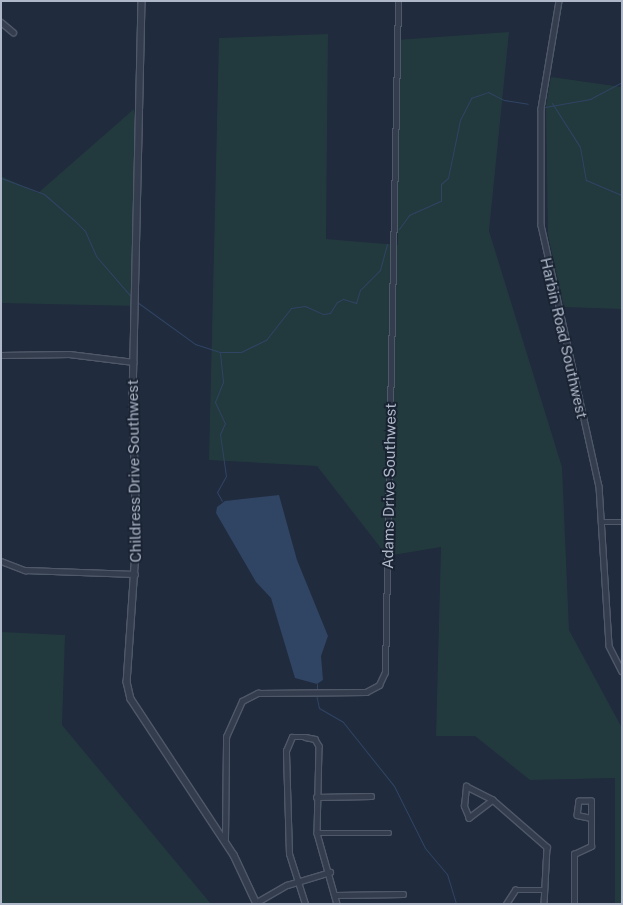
<!DOCTYPE html>
<html>
<head>
<meta charset="utf-8">
<style>
  body { margin:0 }
  #map { position:relative; width:623px; height:905px; overflow:hidden; background:#202b3d; font-family:"Public Sans",sans-serif }
  div>[style] { position:absolute }
  .green>* { inset:0; background:#223a3e }
  .water>* { inset:0; background:#304464 }
  .stream>* { height:1px; margin:-0.5px; padding:0 0.5px; transform-origin:0.5px; border-radius:0.5px; background:#304464 }
  .roads { filter:drop-shadow(1px 0 #4f5868) drop-shadow(-1px 0 #4f5868) drop-shadow(0 1px #4f5868) drop-shadow(0 -1px #4f5868) }
  .minor>* { height:4.5px; margin:-2.25px; padding:0 2.25px; transform-origin:2.25px; border-radius:2.25px; background:#343d4d }
  .tertiary>* { height:5.5px; margin:-2.75px; padding:0 2.75px; transform-origin:2.75px; border-radius:2.75px; background:#343d4d }
  span { translate:-50% -50%; white-space:nowrap; text-align:center; line-height:1.15; -webkit-text-stroke:4px #192332; paint-order:stroke }
  .street-label { font-size:15px; color:#afb8c9 }
  .frame { position:absolute; inset:0; border:2px solid #afb8c9; pointer-events:none }
</style>
</head>
<body>
<div id="map">
  <div class="green">
    <i style="clip-path:polygon(509px 32px,489px 231px,562px 467px,569px 630px,622px 728px,622px 904px,615px 904px,615px 778px,530px 780px,475px 736px,436px 736px,441px 547px,387px 556px,317px 466px,209px 460px,219px 38px,328px 34px,326px 239px,398px 245px,396px 40px)"></i>
    <i style="clip-path:polygon(551px 77px,622px 87px,622px 309px,564px 307px,548px 235px,546px 106px)"></i>
    <i style="clip-path:polygon(134px 109px,140px 175px,138px 306px,1px 303px,1px 176px,38px 193px)"></i>
    <i style="clip-path:polygon(1px 632px,65px 635px,62px 725px,211px 904px,1px 904px)"></i>
  </div>
  <div class="water">
    <i style="clip-path:polygon(279px 495px,297px 560px,328px 636px,321px 656px,323px 680px,317px 684px,295px 678px,271px 598px,256px 582px,216px 513px,217px 507px,225px 501px)"></i>
  </div>
  <div class="stream">
    <i style="left:552px;top:103px;width:52px;rotate:57.5deg"></i>
    <i style="left:580px;top:147px;width:34px;rotate:80deg"></i>
    <i style="left:586px;top:180px;width:39px;rotate:23deg"></i>
    <i style="left:545px;top:107px;width:46px;rotate:-10.1deg"></i>
    <i style="left:590px;top:99px;width:36px;rotate:-28deg"></i>
    <i style="left:1px;top:178px;width:46px;rotate:20.4deg"></i>
    <i style="left:44px;top:194px;width:41px;rotate:41.1deg"></i>
    <i style="left:75px;top:221px;width:14px;rotate:45deg"></i>
    <i style="left:85px;top:231px;width:27px;rotate:66deg"></i>
    <i style="left:96px;top:256px;width:58px;rotate:49.2deg"></i>
    <i style="left:399px;top:229px;width:17px;rotate:-54deg"></i>
    <i style="left:409px;top:215px;width:35px;rotate:-24deg"></i>
    <i style="left:441px;top:201px;width:17px;rotate:-90deg"></i>
    <i style="left:441px;top:184px;width:9px;rotate:-41deg"></i>
    <i style="left:448px;top:178px;width:59px;rotate:-78.3deg"></i>
    <i style="left:460px;top:120px;width:25px;rotate:-63deg"></i>
    <i style="left:471px;top:98px;width:18px;rotate:-19deg"></i>
    <i style="left:488px;top:92px;width:18px;rotate:27deg"></i>
    <i style="left:504px;top:100px;width:24px;rotate:9deg"></i>
    <i style="left:137px;top:302px;width:72px;rotate:35.9deg"></i>
    <i style="left:195px;top:344px;width:26px;rotate:18deg"></i>
    <i style="left:220px;top:352px;width:21px"></i>
    <i style="left:241px;top:352px;width:28px;rotate:-26deg"></i>
    <i style="left:266px;top:340px;width:41px;rotate:-52deg"></i>
    <i style="left:291px;top:308px;width:14px;rotate:-8deg"></i>
    <i style="left:305px;top:306px;width:20px;rotate:24deg"></i>
    <i style="left:323px;top:314px;width:7px;rotate:-8deg"></i>
    <i style="left:330px;top:313px;width:13px;rotate:-58deg"></i>
    <i style="left:337px;top:302px;width:7px;rotate:-27deg"></i>
    <i style="left:343px;top:299px;width:14px;rotate:17deg"></i>
    <i style="left:356px;top:303px;width:14px;rotate:-73deg"></i>
    <i style="left:360px;top:290px;width:28px;rotate:-45deg"></i>
    <i style="left:380px;top:270px;width:27px;rotate:-75deg"></i>
    <i style="left:220px;top:353px;width:29px;rotate:84deg"></i>
    <i style="left:223px;top:382px;width:22px;rotate:112deg"></i>
    <i style="left:215px;top:402px;width:23px;rotate:65deg"></i>
    <i style="left:225px;top:423px;width:12px;rotate:114deg"></i>
    <i style="left:220px;top:434px;width:42px;rotate:81.9deg"></i>
    <i style="left:226px;top:476px;width:18px;rotate:119deg"></i>
    <i style="left:217px;top:492px;width:10px;rotate:61deg"></i>
    <i style="left:317px;top:684px;width:6px;rotate:90deg"></i>
    <i style="left:316px;top:694px;width:14px;rotate:78deg"></i>
    <i style="left:319px;top:708px;width:28px;rotate:30deg"></i>
    <i style="left:343px;top:722px;width:82px;rotate:51.4deg"></i>
    <i style="left:394px;top:786px;width:69px;rotate:63.4deg"></i>
    <i style="left:425px;top:848px;width:34px;rotate:50deg"></i>
    <i style="left:447px;top:874px;width:31px;rotate:73deg"></i>
  </div>
  <div class="roads">
    <div class="minor">
      <i style="left:559px;top:1px;width:109px;rotate:99.5deg"></i>
      <i style="left:541px;top:109px;width:116px;rotate:90deg"></i>
      <i style="left:541px;top:225px;width:267px;rotate:77.5deg"></i>
      <i style="left:599px;top:486px;width:160px;rotate:86.4deg"></i>
      <i style="left:609px;top:646px;width:28px;rotate:63deg"></i>
      <i style="left:1px;top:22px;width:16px;rotate:40deg"></i>
      <i style="left:1px;top:355px;width:68px;rotate:-0.8deg"></i>
      <i style="left:69px;top:354px;width:65px;rotate:7deg"></i>
      <i style="left:602px;top:522px;width:20px"></i>
      <i style="left:1px;top:561px;width:26px;rotate:21deg"></i>
      <i style="left:25px;top:570px;width:110px;rotate:2.1deg"></i>
      <i style="left:466px;top:786px;width:30px;rotate:27deg"></i>
      <i style="left:493px;top:800px;width:30px;rotate:143deg"></i>
      <i style="left:469px;top:818px;width:13px;rotate:-113deg"></i>
      <i style="left:464px;top:806px;width:20px;rotate:-84deg"></i>
      <i style="left:316px;top:797px;width:55px;rotate:-1deg"></i>
      <i style="left:493px;top:800px;width:72px;rotate:41deg"></i>
      <i style="left:547px;top:847px;width:57px;rotate:93deg"></i>
      <i style="left:317px;top:833px;width:72px"></i>
      <i style="left:225px;top:839px;width:102px;rotate:-89.4deg"></i>
      <i style="left:226px;top:737px;width:39px;rotate:-66deg"></i>
      <i style="left:242px;top:701px;width:18px;rotate:-27deg"></i>
      <i style="left:258px;top:693px;width:108px;rotate:-0.5deg"></i>
      <i style="left:366px;top:692px;width:15px;rotate:-28deg"></i>
      <i style="left:379px;top:685px;width:14px;rotate:-65deg"></i>
      <i style="left:385px;top:672px;width:671px;rotate:-88.89deg"></i>
      <i style="left:336px;top:895px;width:67px;rotate:-0.9deg"></i>
      <i style="left:257px;top:902px;width:34px;rotate:-30deg"></i>
      <i style="left:287px;top:885px;width:45px;rotate:-16.8deg"></i>
      <i style="left:305px;top:904px;width:52px;rotate:-107.7deg"></i>
      <i style="left:289px;top:854px;width:103px;rotate:-91.7deg"></i>
      <i style="left:286px;top:751px;width:15px;rotate:-67deg"></i>
      <i style="left:292px;top:737px;width:13px"></i>
      <i style="left:305px;top:737px;width:10px;rotate:11deg"></i>
      <i style="left:315px;top:739px;width:8px;rotate:60deg"></i>
      <i style="left:319px;top:746px;width:87px;rotate:91.3deg"></i>
      <i style="left:317px;top:833px;width:74px;rotate:74.3deg"></i>
      <i style="left:506px;top:904px;width:17px;rotate:-57deg"></i>
      <i style="left:515px;top:890px;width:29px"></i>
      <i style="left:574px;top:904px;width:50px;rotate:-90deg"></i>
      <i style="left:574px;top:854px;width:19px;rotate:-25deg"></i>
      <i style="left:591px;top:846px;width:45px;rotate:-90deg"></i>
      <i style="left:591px;top:801px;width:12px;rotate:180deg"></i>
      <i style="left:579px;top:801px;width:14px;rotate:98deg"></i>
      <i style="left:577px;top:815px;width:14px;rotate:12deg"></i>
    </div>
    <div class="tertiary">
      <i style="left:142px;top:1px;width:397px;rotate:91.3deg"></i>
      <i style="left:133px;top:398px;width:139px;rotate:88.4deg"></i>
      <i style="left:137px;top:537px;width:145px;rotate:93.9deg"></i>
      <i style="left:127px;top:682px;width:17px;rotate:77deg"></i>
      <i style="left:131px;top:699px;width:187px;rotate:56.6deg"></i>
      <i style="left:234px;top:855px;width:54px;rotate:64.9deg"></i>
    </div>
  </div>
  <div class="street-label">
    <span style="left:564px;top:338px;rotate:77deg">Harbin Road Southwest</span>
    <span style="left:134px;top:471px;rotate:-91deg">Childress Drive Southwest</span>
    <span style="left:389px;top:486px;rotate:-89deg">Adams Drive Southwest</span>
  </div>
  <div class="frame"></div>
</div>
</body>
</html>
